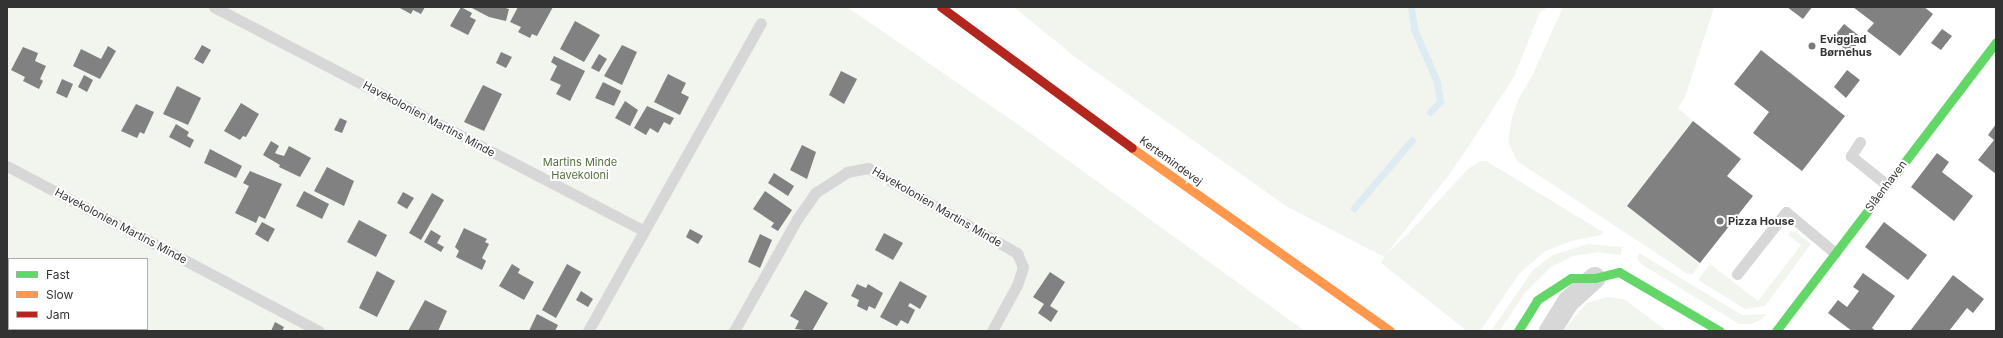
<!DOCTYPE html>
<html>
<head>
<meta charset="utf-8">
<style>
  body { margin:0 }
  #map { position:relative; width:2003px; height:338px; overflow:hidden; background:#fff; font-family:Inter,sans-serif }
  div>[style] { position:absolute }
  .green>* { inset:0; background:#f1f5ed }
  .stream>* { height:7px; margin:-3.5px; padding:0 3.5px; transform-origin:3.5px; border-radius:3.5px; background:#ddebf3 }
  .building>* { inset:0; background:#818181 }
  .lane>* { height:11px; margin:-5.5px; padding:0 5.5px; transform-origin:5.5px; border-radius:5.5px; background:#d7d7d7 }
  .street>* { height:22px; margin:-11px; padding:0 11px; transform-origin:11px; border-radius:11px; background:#d7d7d7 }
  .fast>* { height:9px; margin:-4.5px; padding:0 4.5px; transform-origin:4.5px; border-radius:4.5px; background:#63d668 }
  .slow>* { height:9px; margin:-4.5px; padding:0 4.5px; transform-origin:4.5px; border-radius:4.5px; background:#ff974d }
  .jam>* { height:9px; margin:-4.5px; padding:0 4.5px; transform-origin:4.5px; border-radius:4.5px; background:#b3261e }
  .dots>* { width:11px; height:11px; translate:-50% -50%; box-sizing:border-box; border:2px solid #fff; border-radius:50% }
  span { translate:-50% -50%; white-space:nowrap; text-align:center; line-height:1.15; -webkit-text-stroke:4px #fff; paint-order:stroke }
  .poi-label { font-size:11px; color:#333; font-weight:700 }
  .left { translate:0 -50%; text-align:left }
  .street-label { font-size:11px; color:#333 }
  .park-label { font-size:11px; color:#56703f }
  .frame { position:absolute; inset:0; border:8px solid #333; pointer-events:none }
  .legend { position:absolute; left:8px; top:258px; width:140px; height:72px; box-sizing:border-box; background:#fff; border:1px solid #adadad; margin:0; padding:5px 7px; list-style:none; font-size:12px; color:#333 }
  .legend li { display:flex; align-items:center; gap:8px; height:20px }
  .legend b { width:20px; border:1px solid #adadad }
</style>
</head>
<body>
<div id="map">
  <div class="green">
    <i style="clip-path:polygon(evenodd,7px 7px,847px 7px,1023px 128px,1305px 331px,7px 331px,7px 7px,9px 259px,147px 259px,147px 329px,9px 329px,9px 259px)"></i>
    <i style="clip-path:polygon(1014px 7px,1548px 7px,1540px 12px,1514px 77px,1452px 171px,1386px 254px,1407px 235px,1468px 169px,1480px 161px,1486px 161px,1603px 232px,1601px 235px,1571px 241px,1545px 251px,1519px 274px,1480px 331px,1467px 331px,1381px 263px,1384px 257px,1286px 206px,1075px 57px)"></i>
    <i style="clip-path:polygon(1563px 7px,1714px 7px,1685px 97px,1678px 108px,1693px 121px,1627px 206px,1700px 263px,1693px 274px,1688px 274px,1517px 161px,1508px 142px,1512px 118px,1518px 100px,1532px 76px)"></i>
    <i style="clip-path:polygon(1791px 231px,1796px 232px,1811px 244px,1765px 306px,1745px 309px,1698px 280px,1710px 264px,1758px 301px,1801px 245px,1788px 235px)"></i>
    <i style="clip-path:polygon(1588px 244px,1622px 247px,1621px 255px,1599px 252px,1573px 256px,1551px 267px,1524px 294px,1500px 331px,1491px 331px,1533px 270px,1553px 255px)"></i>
    <i style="clip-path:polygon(1639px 253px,1742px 315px,1766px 314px,1762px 319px,1751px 324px,1739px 324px,1641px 264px,1637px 258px)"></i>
    <i style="clip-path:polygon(1608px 297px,1624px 299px,1667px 331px,1563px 331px,1587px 303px)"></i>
  </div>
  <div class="stream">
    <i style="left:1411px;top:7px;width:22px;rotate:82deg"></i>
    <i style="left:1414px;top:29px;width:58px;rotate:66.5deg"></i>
    <i style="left:1437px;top:82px;width:20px;rotate:81deg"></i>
    <i style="left:1440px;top:102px;width:14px;rotate:135deg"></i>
    <i style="left:1354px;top:208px;width:89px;rotate:-49.5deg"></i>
  </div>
  <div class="building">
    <i style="clip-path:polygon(398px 7px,425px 7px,421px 14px,413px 10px,411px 14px)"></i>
    <i style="clip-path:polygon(461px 7px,472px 13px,470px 17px,476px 20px,468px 35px,450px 26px)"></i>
    <i style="clip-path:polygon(470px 7px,502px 7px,509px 9px,506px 21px,489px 17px)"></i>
    <i style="clip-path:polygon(518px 7px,553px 7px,537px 36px,532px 34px,530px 38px,518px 32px,521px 27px,510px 22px)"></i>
    <i style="clip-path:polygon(1787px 7px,1812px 7px,1803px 19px)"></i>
    <i style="clip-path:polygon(1853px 7px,1924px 7px,1933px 14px,1900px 56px,1867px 31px,1874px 23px)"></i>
    <i style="clip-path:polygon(575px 21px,600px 35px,584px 62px,560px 49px)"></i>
    <i style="clip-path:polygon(1844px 24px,1862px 38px,1850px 53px,1832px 39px)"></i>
    <i style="clip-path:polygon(1942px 29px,1952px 36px,1941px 50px,1931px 43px)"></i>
    <i style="clip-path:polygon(202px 45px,211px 50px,203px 64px,194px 59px)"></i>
    <i style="clip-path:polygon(622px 45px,637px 52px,622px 85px,604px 76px)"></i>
    <i style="clip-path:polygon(108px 46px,116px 51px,100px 79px,73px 66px,81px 49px,101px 59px)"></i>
    <i style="clip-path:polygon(23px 47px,38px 53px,35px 61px,46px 66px,40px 79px,43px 81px,39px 89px,23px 81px,25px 77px,11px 70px)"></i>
    <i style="clip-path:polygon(1761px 50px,1845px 116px,1802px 171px,1753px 133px,1769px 112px,1734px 84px)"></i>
    <i style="clip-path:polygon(501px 52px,512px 57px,506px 68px,496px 63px)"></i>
    <i style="clip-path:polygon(599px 54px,607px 59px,599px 72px,591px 68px)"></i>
    <i style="clip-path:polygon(554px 56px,585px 71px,570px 101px,556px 94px,561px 85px,550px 80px,557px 66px,551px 62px)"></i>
    <i style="clip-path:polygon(1847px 70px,1860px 80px,1846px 98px,1834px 87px)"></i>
    <i style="clip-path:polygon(841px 71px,857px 79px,844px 104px,829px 95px)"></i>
    <i style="clip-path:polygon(668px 74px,686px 83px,681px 93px,689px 97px,680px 115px,654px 102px)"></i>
    <i style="clip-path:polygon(84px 75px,93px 80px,87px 92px,78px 87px)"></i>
    <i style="clip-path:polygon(62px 79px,73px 84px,67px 98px,56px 93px)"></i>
    <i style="clip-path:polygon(603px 82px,621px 91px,614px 106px,595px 98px)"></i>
    <i style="clip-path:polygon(483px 85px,502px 94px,484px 131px,464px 122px)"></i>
    <i style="clip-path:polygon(177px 86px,201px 98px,188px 125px,163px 114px)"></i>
    <i style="clip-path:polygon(625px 101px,638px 110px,630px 126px,615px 118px)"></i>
    <i style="clip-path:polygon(241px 103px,259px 114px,246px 137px,243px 136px,240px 140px,224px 131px)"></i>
    <i style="clip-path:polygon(136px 104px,154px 112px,144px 134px,140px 132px,137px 138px,121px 131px)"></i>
    <i style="clip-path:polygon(647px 106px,674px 118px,670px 125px,664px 122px,658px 133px,650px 128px,646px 135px,634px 128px)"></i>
    <i style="clip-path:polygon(340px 118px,347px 121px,342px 133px,334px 130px)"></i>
    <i style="clip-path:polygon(1693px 121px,1741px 159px,1727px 176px,1753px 196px,1700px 263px,1627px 206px)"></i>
    <i style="clip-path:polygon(176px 124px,189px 132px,187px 136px,194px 140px,190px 148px,169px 137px)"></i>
    <i style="clip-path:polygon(1996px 124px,1996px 174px,1978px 160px,1994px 140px,1988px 135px)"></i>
    <i style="clip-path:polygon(271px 141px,279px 146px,275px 153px,277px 154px,284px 156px,289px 146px,311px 158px,300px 177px,279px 167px,280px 165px,263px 155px)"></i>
    <i style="clip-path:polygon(802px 145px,816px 152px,807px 179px,790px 170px)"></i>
    <i style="clip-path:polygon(210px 149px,242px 166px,236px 178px,204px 163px)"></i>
    <i style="clip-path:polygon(1937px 153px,1949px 162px,1942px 172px,1973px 196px,1954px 221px,1911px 187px)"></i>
    <i style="clip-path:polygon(327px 167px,354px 181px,344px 206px,314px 191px)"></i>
    <i style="clip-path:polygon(250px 171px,282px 184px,265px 219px,259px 216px,256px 223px,235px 213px,249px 186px,243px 183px)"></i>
    <i style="clip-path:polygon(774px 173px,794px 186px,788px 196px,768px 183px)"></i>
    <i style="clip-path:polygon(304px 191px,329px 204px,322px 219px,296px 206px)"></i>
    <i style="clip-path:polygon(765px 191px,792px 210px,778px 231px,771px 227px,774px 223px,753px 209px)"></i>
    <i style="clip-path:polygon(403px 192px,414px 198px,407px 209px,397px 203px)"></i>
    <i style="clip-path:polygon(432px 193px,444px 200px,421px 240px,409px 233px)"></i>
    <i style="clip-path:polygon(359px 220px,387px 235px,376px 257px,347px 242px)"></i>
    <i style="clip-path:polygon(262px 222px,275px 229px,268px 242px,255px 234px)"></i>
    <i style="clip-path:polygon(1884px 222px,1927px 255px,1908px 280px,1865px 247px)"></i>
    <i style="clip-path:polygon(464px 228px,487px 239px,485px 242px,489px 244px,482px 258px,486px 261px,482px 270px,456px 257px,459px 251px,455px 247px)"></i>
    <i style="clip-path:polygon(690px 229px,703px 236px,698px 244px,686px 237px)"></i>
    <i style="clip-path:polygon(431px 230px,441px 236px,437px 243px,444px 247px,441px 252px,424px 242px)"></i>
    <i style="clip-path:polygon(884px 233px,903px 243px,893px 260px,875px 250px)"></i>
    <i style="clip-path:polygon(760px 234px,772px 240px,760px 268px,748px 262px)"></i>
    <i style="clip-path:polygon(512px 264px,520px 269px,518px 273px,534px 282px,524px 300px,499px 286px)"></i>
    <i style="clip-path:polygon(567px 264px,581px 272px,556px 318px,542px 310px)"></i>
    <i style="clip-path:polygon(377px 271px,395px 281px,377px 317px,359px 308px)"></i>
    <i style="clip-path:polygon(1050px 272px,1065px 282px,1050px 306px,1058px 311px,1051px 322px,1038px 313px,1044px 304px,1033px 297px)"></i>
    <i style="clip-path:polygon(1863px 273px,1895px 296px,1872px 328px,1876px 331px,1852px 331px,1828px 313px,1838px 300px,1847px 307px,1859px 291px,1853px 287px)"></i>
    <i style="clip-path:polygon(1953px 275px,1984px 299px,1973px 313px,1967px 308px,1949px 331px,1910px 331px)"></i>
    <i style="clip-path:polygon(900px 281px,927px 296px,920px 309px,910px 303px,908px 306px,915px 310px,908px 324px,901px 320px,897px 326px,880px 317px)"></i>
    <i style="clip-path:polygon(857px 284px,866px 288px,868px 284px,883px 293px,875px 309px,869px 306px,867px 311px,857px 306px,859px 300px,851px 296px)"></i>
    <i style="clip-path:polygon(805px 290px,828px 303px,812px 331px,795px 329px,799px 321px,790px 316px)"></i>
    <i style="clip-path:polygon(581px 291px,593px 299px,588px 307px,576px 300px)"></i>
    <i style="clip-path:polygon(425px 300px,447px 311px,439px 329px,438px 331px,408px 331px)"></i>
    <i style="clip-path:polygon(7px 303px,9px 304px,7px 326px)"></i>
    <i style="clip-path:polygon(537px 314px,558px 325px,555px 331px,529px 331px)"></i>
    <i style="clip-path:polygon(275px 322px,284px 327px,282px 331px,271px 331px)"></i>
  </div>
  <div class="lane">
    <i style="left:214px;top:7px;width:485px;rotate:27.5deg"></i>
    <i style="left:1860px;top:142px;width:17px;rotate:123deg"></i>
    <i style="left:1851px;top:156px;width:46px;rotate:38.9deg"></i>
    <i style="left:7px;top:166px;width:353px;rotate:27.9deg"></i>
    <i style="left:1737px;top:274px;width:79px;rotate:-51.7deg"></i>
    <i style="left:1786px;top:212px;width:64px;rotate:39.9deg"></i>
    <i style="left:588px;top:331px;width:353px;rotate:-60.7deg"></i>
    <i style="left:734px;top:331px;width:129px;rotate:-60.6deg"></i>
    <i style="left:797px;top:219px;width:32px;rotate:-55deg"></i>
    <i style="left:815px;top:193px;width:38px;rotate:-33deg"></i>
    <i style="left:847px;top:172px;width:21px;rotate:-11deg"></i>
    <i style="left:868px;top:168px;width:172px;rotate:29.7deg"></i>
    <i style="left:1017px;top:253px;width:15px;rotate:67deg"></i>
    <i style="left:1023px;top:267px;width:19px;rotate:108deg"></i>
    <i style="left:1017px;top:285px;width:52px;rotate:118.5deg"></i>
  </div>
  <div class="street">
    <i style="left:1550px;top:331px;width:34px;rotate:-58deg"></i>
    <i style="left:1568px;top:302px;width:36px;rotate:-42deg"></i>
  </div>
  <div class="fast">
    <i style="left:1518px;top:331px;width:36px;rotate:-58deg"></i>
    <i style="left:1537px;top:300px;width:40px;rotate:-32.9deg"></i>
    <i style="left:1571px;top:278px;width:24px"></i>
    <i style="left:1595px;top:278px;width:25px;rotate:-14deg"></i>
    <i style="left:1619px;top:272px;width:117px;rotate:30.3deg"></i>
    <i style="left:1776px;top:331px;width:363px;rotate:-52.7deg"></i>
  </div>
  <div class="slow">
    <i style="left:1132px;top:148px;width:316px;rotate:35.3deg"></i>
  </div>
  <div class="jam">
    <i style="left:941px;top:7px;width:237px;rotate:36.4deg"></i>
  </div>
  <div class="dots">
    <i style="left:1812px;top:46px;background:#7a7a7a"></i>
    <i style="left:1720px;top:221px;background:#7a7a7a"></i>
  </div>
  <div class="poi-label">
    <span class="left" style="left:1820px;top:46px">Evigglad<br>Børnehus</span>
    <span class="left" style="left:1728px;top:221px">Pizza House</span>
  </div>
  <div class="street-label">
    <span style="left:429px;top:119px;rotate:28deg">Havekolonien Martins Minde</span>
    <span style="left:1171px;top:161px;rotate:36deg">Kertemindevej</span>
    <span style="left:1886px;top:186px;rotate:-53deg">Slåenhaven</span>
    <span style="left:937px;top:207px;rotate:30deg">Havekolonien Martins Minde</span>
    <span style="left:121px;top:226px;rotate:28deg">Havekolonien Martins Minde</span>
  </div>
  <div class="park-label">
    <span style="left:580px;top:169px">Martins Minde<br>Havekoloni</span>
  </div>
  <div class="frame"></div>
  <ul class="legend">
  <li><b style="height:5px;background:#63d668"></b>Fast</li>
  <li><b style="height:5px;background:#ff974d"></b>Slow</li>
  <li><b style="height:5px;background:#b3261e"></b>Jam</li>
  </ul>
</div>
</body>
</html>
